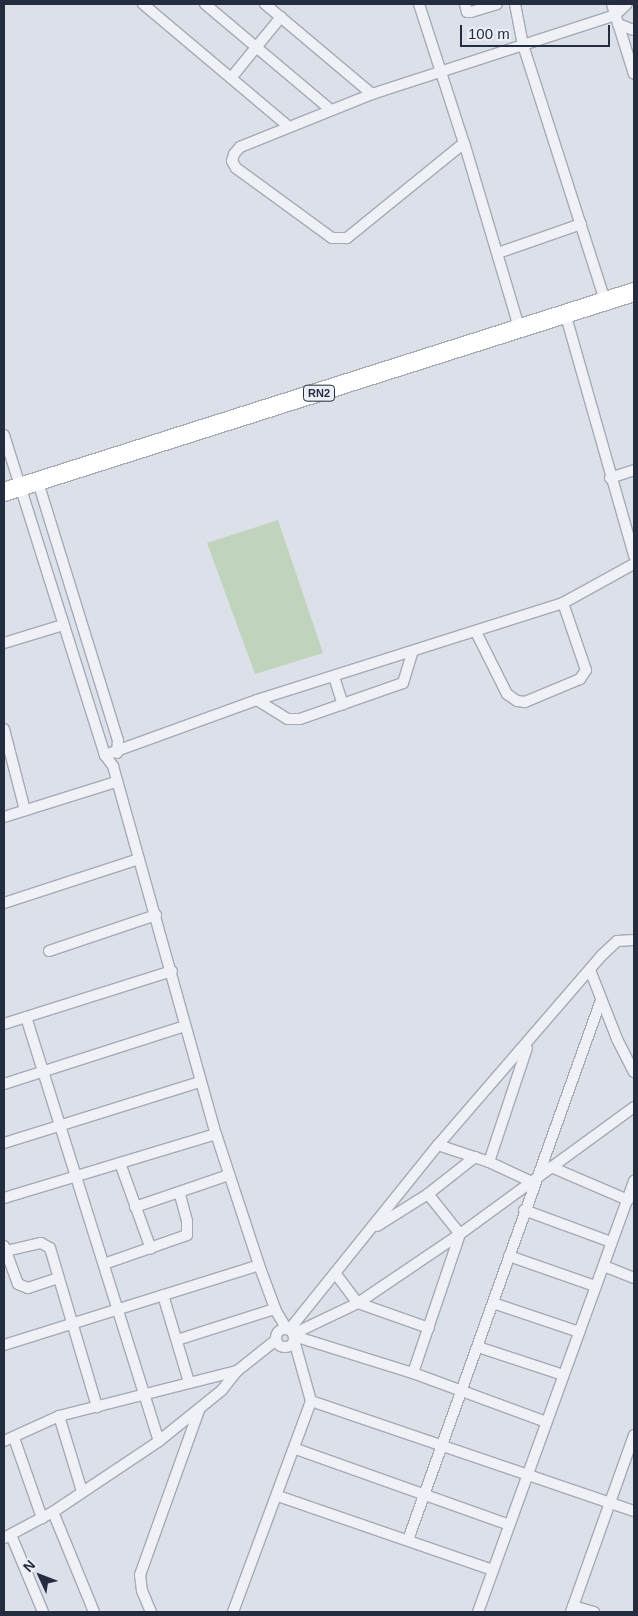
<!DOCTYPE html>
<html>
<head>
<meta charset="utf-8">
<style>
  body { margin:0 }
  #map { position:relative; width:638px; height:1616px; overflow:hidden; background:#dce0e8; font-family:Helvetica,sans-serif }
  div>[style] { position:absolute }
  .green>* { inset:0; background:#c0d3bc }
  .roads { filter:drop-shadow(1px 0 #a5aab5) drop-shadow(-1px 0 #a5aab5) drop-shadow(0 1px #a5aab5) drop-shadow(0 -1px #a5aab5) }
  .street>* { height:10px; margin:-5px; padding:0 5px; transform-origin:5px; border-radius:5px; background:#eff1f6 }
  .street>.ring { margin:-5px; padding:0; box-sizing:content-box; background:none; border:10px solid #eff1f6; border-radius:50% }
  .highway>* { height:18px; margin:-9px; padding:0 9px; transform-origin:9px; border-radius:9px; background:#fff }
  span { translate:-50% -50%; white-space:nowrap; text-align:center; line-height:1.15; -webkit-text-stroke:4px #ebeff5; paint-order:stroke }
  .shield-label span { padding:1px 4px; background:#ebeff5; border:1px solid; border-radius:4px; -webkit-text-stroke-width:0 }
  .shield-label { font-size:11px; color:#242c3f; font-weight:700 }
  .frame { position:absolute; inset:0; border:5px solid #242c3f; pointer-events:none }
  .north { position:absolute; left:15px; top:1551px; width:50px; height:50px; -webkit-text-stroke:4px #ebeff5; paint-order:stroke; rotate:313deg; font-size:14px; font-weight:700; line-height:20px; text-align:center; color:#242c3f }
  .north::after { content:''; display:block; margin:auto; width:18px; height:22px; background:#242c3f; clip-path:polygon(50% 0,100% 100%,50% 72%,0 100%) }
  .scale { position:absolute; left:460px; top:25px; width:150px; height:22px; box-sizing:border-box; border:2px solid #242c3f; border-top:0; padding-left:6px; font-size:15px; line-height:18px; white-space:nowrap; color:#242c3f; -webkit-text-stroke:4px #ebeff5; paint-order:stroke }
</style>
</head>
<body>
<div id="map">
  <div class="green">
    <i style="clip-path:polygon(278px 520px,323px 653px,255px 674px,207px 543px)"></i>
  </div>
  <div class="roads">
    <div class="street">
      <i style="left:143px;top:4px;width:191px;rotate:40.1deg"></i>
      <i style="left:205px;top:4px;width:165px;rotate:40.1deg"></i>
      <i style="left:265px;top:4px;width:140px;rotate:40.1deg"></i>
      <i style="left:419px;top:4px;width:146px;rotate:72.1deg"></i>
      <i style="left:465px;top:4px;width:8px;rotate:76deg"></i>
      <i style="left:467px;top:12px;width:4px"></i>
      <i style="left:471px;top:12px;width:27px;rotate:-17deg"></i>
      <i style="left:515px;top:4px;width:42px;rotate:79deg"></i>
      <i style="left:523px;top:45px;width:268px;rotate:72.2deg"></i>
      <i style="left:612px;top:4px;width:73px;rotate:72.6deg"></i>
      <i style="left:618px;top:24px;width:17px;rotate:21deg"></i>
      <i style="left:231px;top:78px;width:79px;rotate:-50.7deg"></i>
      <i style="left:498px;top:253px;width:88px;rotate:-19.3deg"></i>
      <i style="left:565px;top:313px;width:253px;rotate:74.1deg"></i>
      <i style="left:519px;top:327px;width:192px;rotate:-106.6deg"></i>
      <i style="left:464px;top:143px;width:151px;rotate:140.9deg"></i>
      <i style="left:347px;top:238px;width:15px;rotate:180deg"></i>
      <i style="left:332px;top:238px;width:119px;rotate:-143.9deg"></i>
      <i style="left:236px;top:168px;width:8px;rotate:-120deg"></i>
      <i style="left:232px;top:161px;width:7px;rotate:-74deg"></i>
      <i style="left:234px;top:154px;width:9px;rotate:-49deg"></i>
      <i style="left:240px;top:147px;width:142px;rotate:-21.9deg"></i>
      <i style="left:372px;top:94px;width:256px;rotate:-18deg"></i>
      <i style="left:615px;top:15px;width:16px;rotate:-43deg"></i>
      <i style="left:4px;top:435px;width:336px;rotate:72.5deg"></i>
      <i style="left:105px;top:755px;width:14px;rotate:54deg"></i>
      <i style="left:113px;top:766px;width:382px;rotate:74.4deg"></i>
      <i style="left:216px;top:1134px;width:138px;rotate:71.8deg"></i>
      <i style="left:259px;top:1265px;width:49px;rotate:69.7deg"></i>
      <i style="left:276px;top:1311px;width:21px;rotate:59deg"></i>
      <i style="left:610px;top:478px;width:25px;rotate:-18deg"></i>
      <i style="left:38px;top:482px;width:270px;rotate:72.8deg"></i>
      <i style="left:118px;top:740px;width:13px;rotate:94deg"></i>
      <i style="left:563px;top:603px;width:81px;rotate:-28.8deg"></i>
      <i style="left:4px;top:643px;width:62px;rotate:-17deg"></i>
      <i style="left:334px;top:677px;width:29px;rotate:72deg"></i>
      <i style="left:257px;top:700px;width:36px;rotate:32deg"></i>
      <i style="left:288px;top:719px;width:12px"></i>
      <i style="left:300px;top:719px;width:109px;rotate:-19.3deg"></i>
      <i style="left:403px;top:683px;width:31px;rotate:-73deg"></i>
      <i style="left:4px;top:729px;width:84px;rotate:75.5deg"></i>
      <i style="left:105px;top:755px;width:162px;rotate:-19.9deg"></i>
      <i style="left:257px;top:700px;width:321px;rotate:-17.6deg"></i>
      <i style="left:563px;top:603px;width:71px;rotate:71.1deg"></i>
      <i style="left:586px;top:670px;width:11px;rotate:124deg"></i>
      <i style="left:580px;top:679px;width:60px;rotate:157.3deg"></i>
      <i style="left:525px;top:702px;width:8px;rotate:-173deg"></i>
      <i style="left:517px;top:701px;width:12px;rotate:-145deg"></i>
      <i style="left:507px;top:694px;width:69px;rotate:-116.6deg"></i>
      <i style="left:4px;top:817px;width:117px;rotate:-17.4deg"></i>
      <i style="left:4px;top:903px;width:142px;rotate:-18.1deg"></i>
      <i style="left:49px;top:951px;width:113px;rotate:-18.6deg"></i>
      <i style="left:590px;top:970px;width:74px;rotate:68.6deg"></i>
      <i style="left:617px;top:1039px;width:37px;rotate:63deg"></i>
      <i style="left:26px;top:1017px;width:444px;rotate:72.6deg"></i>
      <i style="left:4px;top:1024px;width:176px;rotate:-17.5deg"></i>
      <i style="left:4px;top:1084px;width:190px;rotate:-17.8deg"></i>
      <i style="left:4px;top:1143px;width:205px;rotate:-17.3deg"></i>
      <i style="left:438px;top:1145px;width:54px;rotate:18.4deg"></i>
      <i style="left:489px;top:1162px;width:45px;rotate:24.9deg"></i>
      <i style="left:489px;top:1162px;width:120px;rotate:-71.6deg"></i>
      <i style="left:120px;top:1163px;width:91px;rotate:70.2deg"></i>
      <i style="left:551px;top:1167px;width:84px;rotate:23.2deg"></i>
      <i style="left:428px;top:1194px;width:60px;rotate:-38.2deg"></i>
      <i style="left:4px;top:1198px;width:221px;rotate:-16.8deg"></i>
      <i style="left:135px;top:1207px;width:99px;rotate:-18.8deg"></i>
      <i style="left:524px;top:1210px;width:93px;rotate:20.2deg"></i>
      <i style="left:377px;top:1226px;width:60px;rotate:-32.1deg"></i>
      <i style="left:428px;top:1194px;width:51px;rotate:51.3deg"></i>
      <i style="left:460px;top:1234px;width:147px;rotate:108.7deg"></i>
      <i style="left:4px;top:1246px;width:40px;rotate:69.8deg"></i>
      <i style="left:18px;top:1284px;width:11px;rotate:22deg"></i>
      <i style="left:28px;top:1288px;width:32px;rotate:-18deg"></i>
      <i style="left:6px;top:1251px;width:36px;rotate:-13deg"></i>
      <i style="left:41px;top:1243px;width:10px;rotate:29deg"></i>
      <i style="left:50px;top:1248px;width:166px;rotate:73.5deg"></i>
      <i style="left:509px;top:1256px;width:91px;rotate:19.2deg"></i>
      <i style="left:104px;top:1264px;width:88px;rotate:-19.3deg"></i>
      <i style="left:187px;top:1235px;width:14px;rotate:-90deg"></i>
      <i style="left:187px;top:1221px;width:30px;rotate:-105deg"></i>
      <i style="left:604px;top:1266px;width:32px;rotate:22deg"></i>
      <i style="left:335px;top:1273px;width:38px;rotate:53deg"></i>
      <i style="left:358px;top:1303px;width:75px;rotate:19.4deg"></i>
      <i style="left:163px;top:1295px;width:91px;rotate:73.4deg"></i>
      <i style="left:493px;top:1303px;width:91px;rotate:18.6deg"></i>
      <i class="ring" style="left:276px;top:1329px;width:8px;height:8px"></i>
      <i style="left:289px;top:1330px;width:238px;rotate:-51.2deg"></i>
      <i style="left:438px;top:1145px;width:250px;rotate:-49.2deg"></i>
      <i style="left:601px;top:956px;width:22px;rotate:-43deg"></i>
      <i style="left:617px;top:941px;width:17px;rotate:-3deg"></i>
      <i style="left:293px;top:1334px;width:72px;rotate:-25.5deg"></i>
      <i style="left:358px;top:1303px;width:123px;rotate:-34.1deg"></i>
      <i style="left:460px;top:1234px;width:215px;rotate:-36.1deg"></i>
      <i style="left:294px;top:1336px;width:125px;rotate:17.3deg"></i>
      <i style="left:413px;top:1373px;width:142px;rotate:20.2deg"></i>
      <i style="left:177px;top:1340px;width:103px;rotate:-17.6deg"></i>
      <i style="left:4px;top:1345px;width:267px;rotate:-17.4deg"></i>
      <i style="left:478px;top:1347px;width:89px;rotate:18.2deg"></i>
      <i style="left:311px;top:1401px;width:341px;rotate:18.8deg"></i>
      <i style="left:59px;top:1416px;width:78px;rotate:73deg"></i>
      <i style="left:14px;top:1438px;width:85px;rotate:70.7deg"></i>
      <i style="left:4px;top:1441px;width:60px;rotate:-24.4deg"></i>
      <i style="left:59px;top:1416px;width:184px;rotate:-14.2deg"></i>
      <i style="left:296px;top:1449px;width:226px;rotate:19.6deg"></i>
      <i style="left:278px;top:1496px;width:227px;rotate:19deg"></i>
      <i style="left:53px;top:1512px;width:108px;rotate:67.7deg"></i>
      <i style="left:11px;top:1535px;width:83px;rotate:67.4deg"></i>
      <i style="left:4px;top:1538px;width:55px;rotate:-28deg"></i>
      <i style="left:53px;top:1512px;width:128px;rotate:-33.8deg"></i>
      <i style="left:159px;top:1441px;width:81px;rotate:-39deg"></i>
      <i style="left:222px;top:1390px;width:24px;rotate:-52deg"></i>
      <i style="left:237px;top:1371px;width:50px;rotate:-38.5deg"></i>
      <i style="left:408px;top:1540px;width:573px;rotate:-70.33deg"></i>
      <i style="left:573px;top:1606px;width:22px;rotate:16deg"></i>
      <i style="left:151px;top:1612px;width:23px;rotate:-113deg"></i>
      <i style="left:142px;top:1591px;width:16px;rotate:-97deg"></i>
      <i style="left:140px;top:1575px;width:175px;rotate:-70.3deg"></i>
      <i style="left:233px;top:1612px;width:225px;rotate:-69.7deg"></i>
      <i style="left:311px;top:1401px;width:63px;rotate:-105.6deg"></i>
      <i style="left:478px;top:1612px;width:459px;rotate:-70.1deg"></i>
      <i style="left:571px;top:1612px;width:188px;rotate:-70.4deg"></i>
    </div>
    <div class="highway">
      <i style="left:4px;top:492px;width:661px;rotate:-17.61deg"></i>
    </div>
  </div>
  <div class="shield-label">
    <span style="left:319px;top:393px">RN2</span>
  </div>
  <div class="frame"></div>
  <div class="north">N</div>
  <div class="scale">100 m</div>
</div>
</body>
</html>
